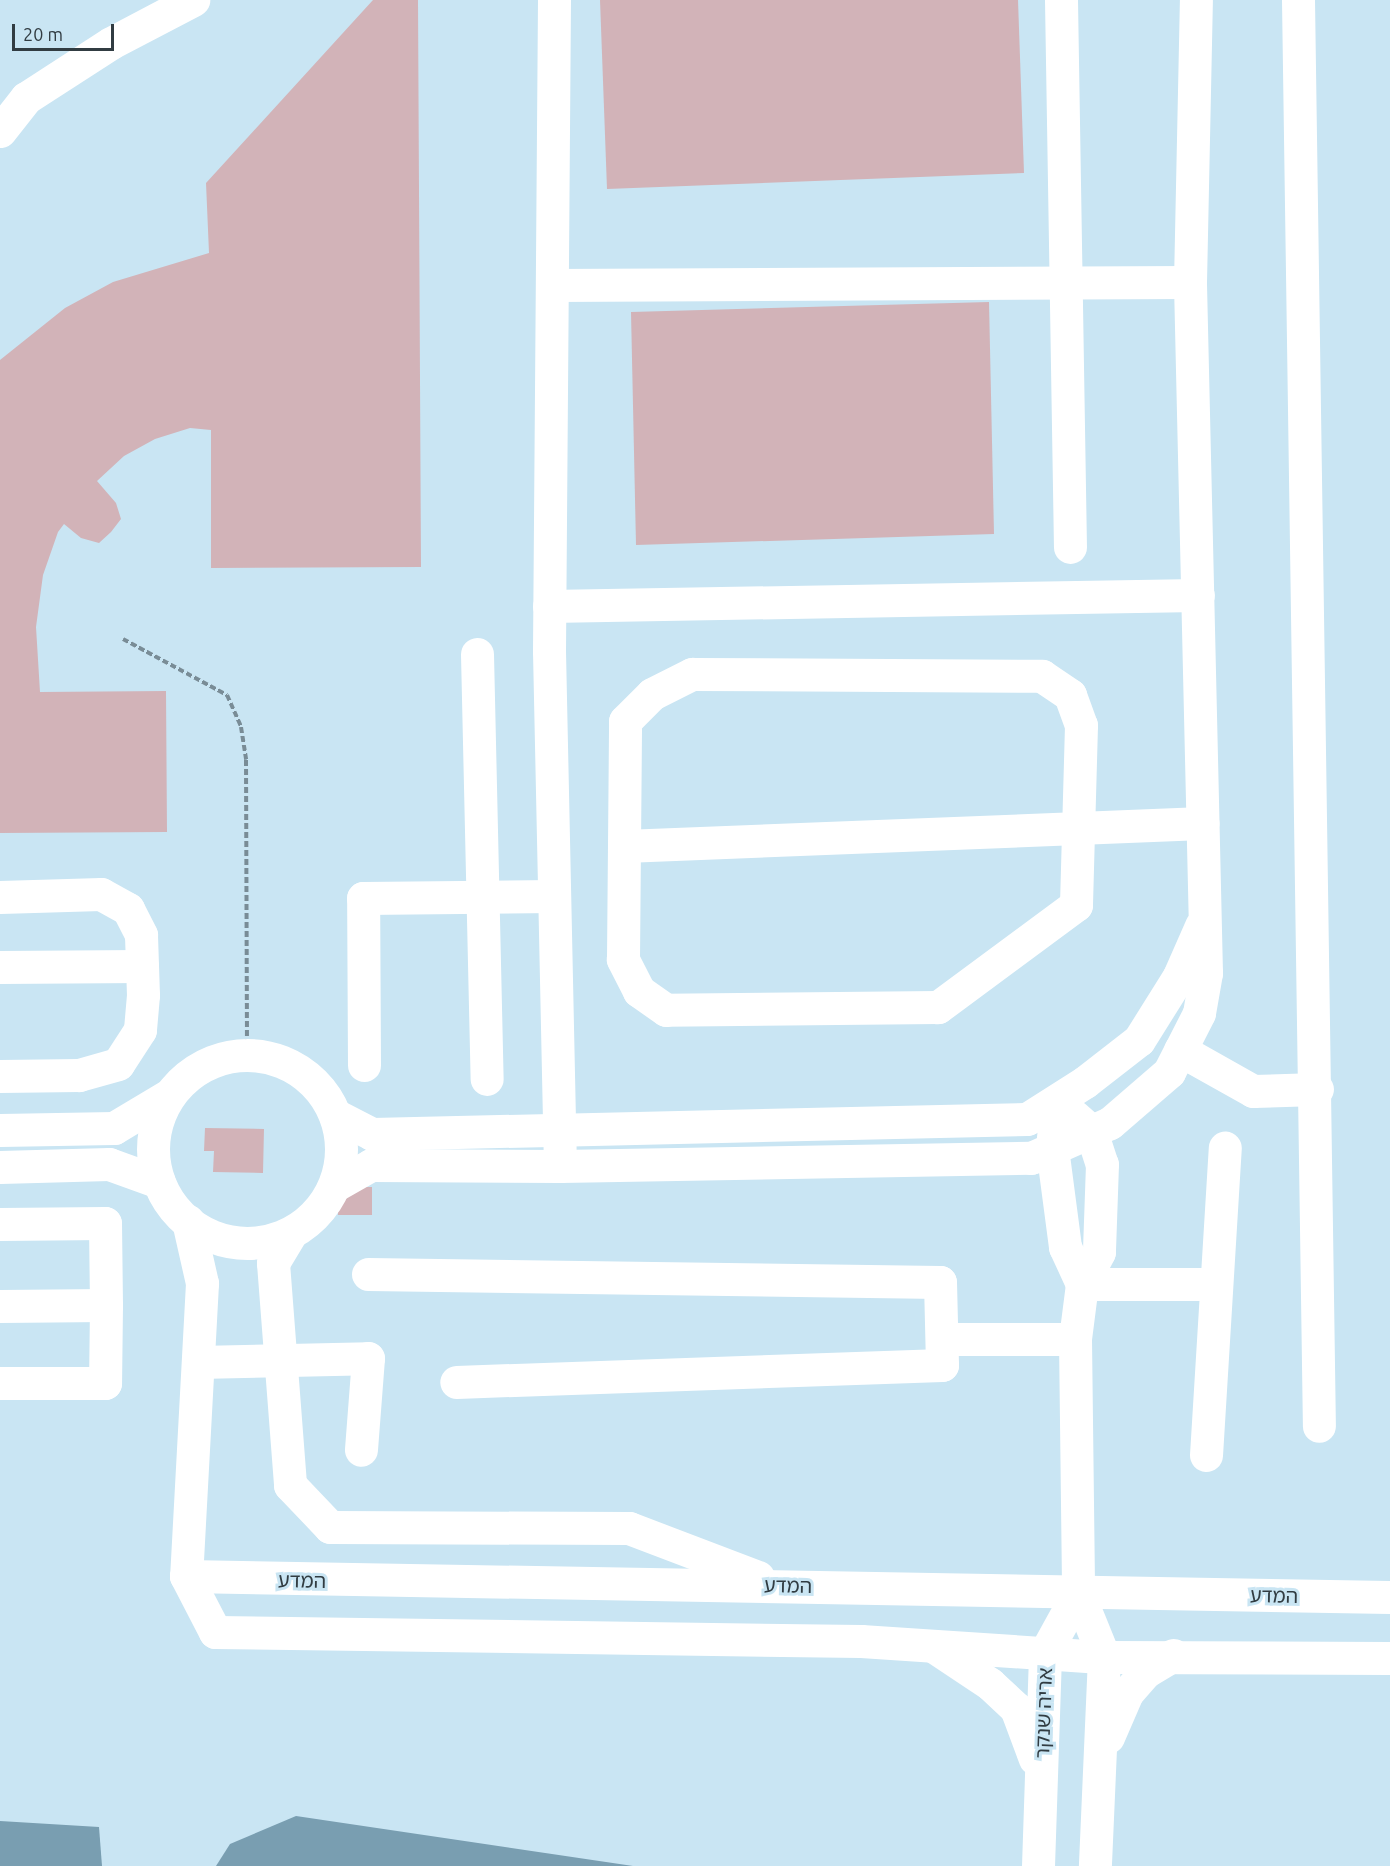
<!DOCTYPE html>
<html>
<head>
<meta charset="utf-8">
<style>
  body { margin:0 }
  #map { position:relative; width:1390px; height:1866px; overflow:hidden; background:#c9e5f3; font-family:Ubuntu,"Noto Sans Hebrew",sans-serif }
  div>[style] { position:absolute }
  .water>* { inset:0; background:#799eb1 }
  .building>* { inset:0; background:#d2b3b8 }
  .path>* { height:4px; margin-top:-2px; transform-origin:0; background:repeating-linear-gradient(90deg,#798c96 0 6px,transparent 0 9px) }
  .minor>* { height:33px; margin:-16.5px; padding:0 16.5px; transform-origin:16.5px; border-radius:16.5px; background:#fff }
  .minor>.ring { margin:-16.5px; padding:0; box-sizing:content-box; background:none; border:33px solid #fff; border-radius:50% }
  span { translate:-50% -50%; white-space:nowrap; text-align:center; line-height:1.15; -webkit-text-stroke:6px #c9e5f3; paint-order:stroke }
  .street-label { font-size:20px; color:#313c42 }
  .scale { position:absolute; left:12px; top:24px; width:102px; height:27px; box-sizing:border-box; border:3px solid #313c42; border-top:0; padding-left:8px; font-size:18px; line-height:21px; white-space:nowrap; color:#313c42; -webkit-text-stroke:4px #c9e5f3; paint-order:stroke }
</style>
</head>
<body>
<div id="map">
  <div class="water">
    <i style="clip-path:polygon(296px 1816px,633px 1866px,216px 1866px,230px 1844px)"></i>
    <i style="clip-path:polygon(0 1821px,99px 1827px,102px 1866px,0 1866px)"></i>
  </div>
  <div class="building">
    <i style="clip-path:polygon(373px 0,418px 0,421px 567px,211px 568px,211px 430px,190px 428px,155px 439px,124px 456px,97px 481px,116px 503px,121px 519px,111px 532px,99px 543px,81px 538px,64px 524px,58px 532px,43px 575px,36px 627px,40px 692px,166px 691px,167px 832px,0 833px,0 360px,65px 308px,113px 282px,209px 253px,206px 183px)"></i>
    <i style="clip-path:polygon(600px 0,1018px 0,1024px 173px,607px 189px)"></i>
    <i style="clip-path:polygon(989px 302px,994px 534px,636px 545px,631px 312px)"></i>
    <i style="clip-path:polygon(205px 1128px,264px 1129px,263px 1173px,213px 1172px,214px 1151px,204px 1151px)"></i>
    <i style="clip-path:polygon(338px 1187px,372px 1187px,372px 1215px,338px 1215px)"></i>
  </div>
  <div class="path">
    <i style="left:123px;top:639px;width:118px;rotate:28.3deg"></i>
    <i style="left:227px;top:695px;width:35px;rotate:66deg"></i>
    <i style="left:241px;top:727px;width:33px;rotate:81deg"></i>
    <i style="left:246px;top:760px;width:294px;rotate:89.8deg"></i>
  </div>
  <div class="minor">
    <i style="left:554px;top:0;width:651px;rotate:90.44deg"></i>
    <i style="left:549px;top:651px;width:515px;rotate:88.78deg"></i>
    <i style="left:1061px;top:0;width:547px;rotate:89.06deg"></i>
    <i style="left:1298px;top:0;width:1426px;rotate:89.16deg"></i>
    <i style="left:0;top:131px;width:42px;rotate:-51.8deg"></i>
    <i style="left:26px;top:98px;width:101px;rotate:-32.9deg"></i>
    <i style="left:111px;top:43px;width:93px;rotate:-27.7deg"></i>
    <i style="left:552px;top:285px;width:638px;rotate:-0.27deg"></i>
    <i style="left:549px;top:606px;width:649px;rotate:-0.97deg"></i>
    <i style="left:477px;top:654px;width:425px;rotate:88.7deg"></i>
    <i style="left:692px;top:674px;width:350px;rotate:0.3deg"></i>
    <i style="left:1042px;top:676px;width:34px;rotate:34deg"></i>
    <i style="left:1070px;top:695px;width:32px;rotate:70deg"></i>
    <i style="left:1081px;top:725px;width:180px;rotate:91.6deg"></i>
    <i style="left:1076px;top:905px;width:172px;rotate:143.5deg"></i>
    <i style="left:938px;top:1007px;width:272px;rotate:179.4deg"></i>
    <i style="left:666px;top:1010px;width:33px;rotate:-145deg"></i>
    <i style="left:639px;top:991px;width:36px;rotate:-117deg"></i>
    <i style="left:623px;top:959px;width:238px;rotate:-89.5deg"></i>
    <i style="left:625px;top:721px;width:38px;rotate:-45deg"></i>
    <i style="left:652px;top:694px;width:45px;rotate:-26.6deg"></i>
    <i style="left:624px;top:846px;width:579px;rotate:-2.27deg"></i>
    <i style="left:0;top:897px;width:101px;rotate:-1.7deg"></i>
    <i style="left:101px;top:894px;width:31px;rotate:29deg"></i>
    <i style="left:128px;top:909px;width:29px;rotate:63deg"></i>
    <i style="left:141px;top:935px;width:60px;rotate:88.1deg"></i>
    <i style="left:143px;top:995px;width:35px;rotate:95deg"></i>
    <i style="left:140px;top:1030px;width:40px;rotate:122.9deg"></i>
    <i style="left:118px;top:1064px;width:41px;rotate:164.2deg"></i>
    <i style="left:79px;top:1075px;width:79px;rotate:179.3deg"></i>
    <i style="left:0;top:967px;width:142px;rotate:-0.4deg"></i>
    <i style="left:1180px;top:1050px;width:84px;rotate:29.3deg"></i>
    <i style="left:1253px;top:1091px;width:64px;rotate:-1.8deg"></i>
    <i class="ring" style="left:153px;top:1055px;width:155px;height:155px"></i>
    <i style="left:364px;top:1065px;width:167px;rotate:-90.3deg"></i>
    <i style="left:363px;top:898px;width:191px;rotate:-0.6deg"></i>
    <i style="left:335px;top:1115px;width:42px;rotate:27.2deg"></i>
    <i style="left:372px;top:1134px;width:655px;rotate:-1.31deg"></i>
    <i style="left:1027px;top:1119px;width:69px;rotate:-32.5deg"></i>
    <i style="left:1085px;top:1082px;width:68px;rotate:-37.9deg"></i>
    <i style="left:1139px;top:1040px;width:75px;rotate:-58deg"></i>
    <i style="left:1179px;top:976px;width:55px;rotate:-66.3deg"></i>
    <i style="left:1074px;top:1116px;width:23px;rotate:41deg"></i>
    <i style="left:1091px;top:1131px;width:35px;rotate:72deg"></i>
    <i style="left:1102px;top:1164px;width:88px;rotate:92deg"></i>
    <i style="left:1099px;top:1252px;width:36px;rotate:118deg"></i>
    <i style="left:1082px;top:1284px;width:55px;rotate:97.3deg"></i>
    <i style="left:1075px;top:1339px;width:254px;rotate:89.3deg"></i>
    <i style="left:1078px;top:1593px;width:69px;rotate:67.9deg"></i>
    <i style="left:1104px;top:1657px;width:209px;rotate:92.5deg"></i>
    <i style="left:1054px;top:1128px;width:20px;rotate:96deg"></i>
    <i style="left:1052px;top:1148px;width:100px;rotate:82.5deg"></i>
    <i style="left:1065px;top:1247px;width:41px;rotate:65.3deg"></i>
    <i style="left:0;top:1130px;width:114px;rotate:-1deg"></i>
    <i style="left:114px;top:1128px;width:64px;rotate:-31deg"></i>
    <i style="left:0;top:1167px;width:109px;rotate:-1.6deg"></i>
    <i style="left:109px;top:1164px;width:53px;rotate:19.8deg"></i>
    <i style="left:334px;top:1186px;width:43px;rotate:-29.6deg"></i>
    <i style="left:371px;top:1165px;width:189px;rotate:0.3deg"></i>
    <i style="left:560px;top:1166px;width:471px;rotate:-1deg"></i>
    <i style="left:1031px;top:1158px;width:86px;rotate:-23.9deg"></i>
    <i style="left:1110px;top:1123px;width:78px;rotate:-40.8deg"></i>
    <i style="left:1169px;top:1072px;width:66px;rotate:-63deg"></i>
    <i style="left:1199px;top:1013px;width:41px;rotate:-80.1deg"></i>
    <i style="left:1206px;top:973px;width:691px;rotate:-91.33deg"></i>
    <i style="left:1190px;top:282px;width:282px;rotate:-88.8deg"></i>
    <i style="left:188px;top:1221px;width:64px;rotate:77.3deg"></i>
    <i style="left:202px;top:1283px;width:293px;rotate:93.1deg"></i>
    <i style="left:186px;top:1576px;width:63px;rotate:62.6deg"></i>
    <i style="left:215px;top:1632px;width:646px;rotate:0.8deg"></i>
    <i style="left:861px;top:1641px;width:244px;rotate:3.8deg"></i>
    <i style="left:1104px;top:1657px;width:286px;rotate:0.2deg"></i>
    <i style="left:0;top:1224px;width:105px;rotate:-0.5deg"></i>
    <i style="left:105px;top:1223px;width:82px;rotate:89.3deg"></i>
    <i style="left:106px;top:1305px;width:78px;rotate:90.7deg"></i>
    <i style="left:105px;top:1383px;width:105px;rotate:180deg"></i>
    <i style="left:291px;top:1233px;width:35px;rotate:121deg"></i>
    <i style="left:273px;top:1263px;width:223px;rotate:85.6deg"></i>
    <i style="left:290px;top:1485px;width:58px;rotate:46.4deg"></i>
    <i style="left:330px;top:1527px;width:299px;rotate:0.2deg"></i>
    <i style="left:629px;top:1528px;width:138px;rotate:20.8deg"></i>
    <i style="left:368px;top:1274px;width:572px;rotate:0.8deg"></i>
    <i style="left:940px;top:1282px;width:83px;rotate:88.6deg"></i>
    <i style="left:942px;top:1365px;width:486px;rotate:178deg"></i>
    <i style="left:1082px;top:1284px;width:134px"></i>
    <i style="left:0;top:1306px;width:106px;rotate:-0.5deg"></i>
    <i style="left:942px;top:1339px;width:133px"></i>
    <i style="left:198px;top:1362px;width:170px;rotate:-1.3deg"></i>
    <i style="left:368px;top:1358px;width:92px;rotate:94.4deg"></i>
    <i style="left:1206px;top:1455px;width:308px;rotate:-86.5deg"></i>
    <i style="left:186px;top:1576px;width:1204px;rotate:1deg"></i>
    <i style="left:936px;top:1648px;width:65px;rotate:33.7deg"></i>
    <i style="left:990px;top:1684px;width:35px;rotate:43deg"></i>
    <i style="left:1016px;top:1708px;width:54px;rotate:69.6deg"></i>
    <i style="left:1108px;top:1737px;width:48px;rotate:-66.6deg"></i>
    <i style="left:1127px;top:1693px;width:28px;rotate:-49deg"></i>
    <i style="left:1145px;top:1672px;width:33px;rotate:-31deg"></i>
    <i style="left:1038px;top:1866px;width:213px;rotate:-88.1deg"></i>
    <i style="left:1045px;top:1653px;width:68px;rotate:-61.2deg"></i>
  </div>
  <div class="street-label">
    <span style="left:302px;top:1580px;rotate:1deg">המדע</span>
    <span style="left:788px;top:1585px;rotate:1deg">המדע</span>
    <span style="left:1274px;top:1595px;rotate:1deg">המדע</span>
    <span style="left:1043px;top:1713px;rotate:-88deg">אריה שנקר</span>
  </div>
  <div class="scale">20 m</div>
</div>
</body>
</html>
